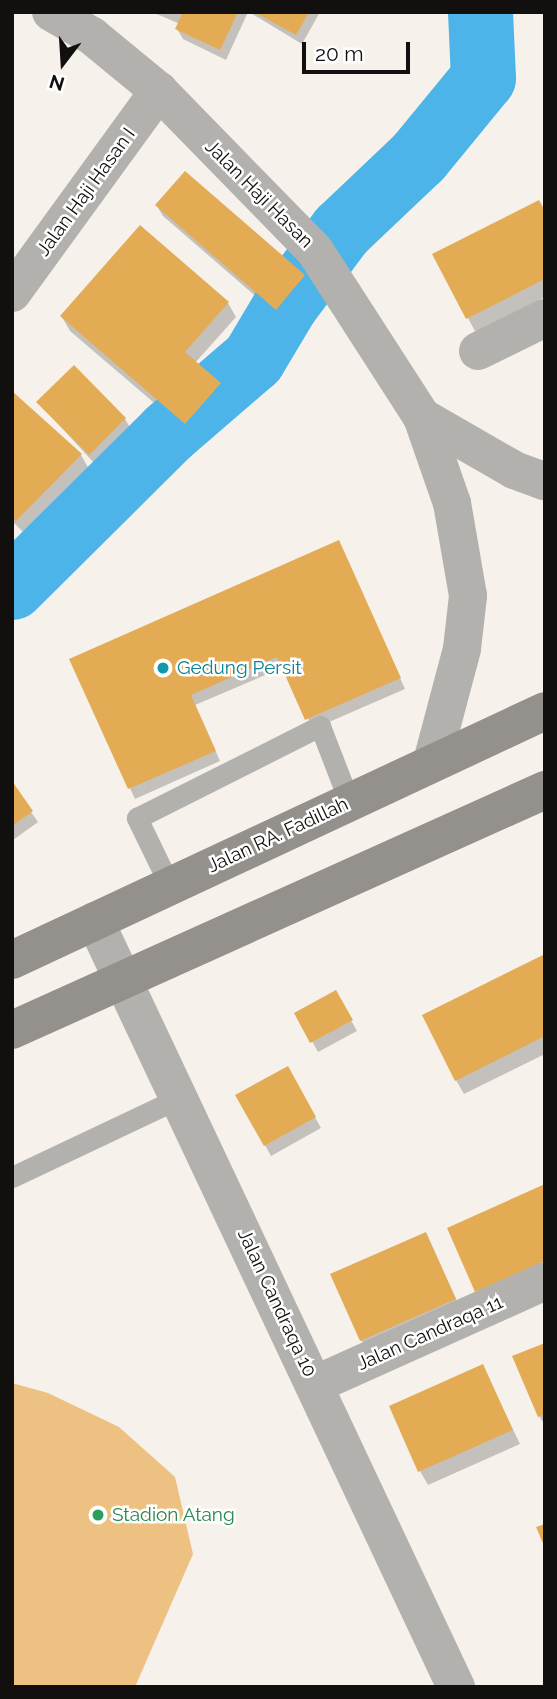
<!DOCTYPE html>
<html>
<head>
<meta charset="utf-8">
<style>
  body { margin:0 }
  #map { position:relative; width:557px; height:1699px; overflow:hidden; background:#f6f1eb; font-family:Raleway,sans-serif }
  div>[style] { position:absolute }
  .green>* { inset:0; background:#ecc181 }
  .shadow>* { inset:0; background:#0003 }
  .river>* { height:65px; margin:-32.5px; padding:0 32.5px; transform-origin:32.5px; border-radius:32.5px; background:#4cb4e9 }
  .building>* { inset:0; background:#e3ac54 }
  .service>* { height:21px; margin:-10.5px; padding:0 10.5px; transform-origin:10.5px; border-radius:10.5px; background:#b3b1ae }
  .minor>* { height:38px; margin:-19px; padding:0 19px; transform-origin:19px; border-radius:19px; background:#b3b1ae }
  .tertiary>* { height:38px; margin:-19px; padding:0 19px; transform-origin:19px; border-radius:19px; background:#b3b1ae }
  .secondary>* { height:38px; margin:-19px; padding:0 19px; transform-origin:19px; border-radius:19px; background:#94918d }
  .dots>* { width:19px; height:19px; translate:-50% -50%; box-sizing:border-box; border:4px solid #fff; border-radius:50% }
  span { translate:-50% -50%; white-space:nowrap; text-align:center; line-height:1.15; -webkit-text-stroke:5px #fff; paint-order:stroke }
  .street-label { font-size:19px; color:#12100e }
  .culture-label { font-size:19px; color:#0d838f }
  .left { translate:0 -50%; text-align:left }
  .leisure-label { font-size:19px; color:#27864d }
  .frame { position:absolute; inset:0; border:14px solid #12100e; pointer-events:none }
  .north { position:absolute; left:28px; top:28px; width:70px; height:70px; -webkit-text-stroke:5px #fff; paint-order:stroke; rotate:197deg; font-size:19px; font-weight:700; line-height:28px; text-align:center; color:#12100e }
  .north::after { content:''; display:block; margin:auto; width:24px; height:32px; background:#12100e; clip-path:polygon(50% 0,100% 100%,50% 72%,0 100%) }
  .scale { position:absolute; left:302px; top:42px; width:108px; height:32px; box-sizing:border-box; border:4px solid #12100e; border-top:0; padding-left:9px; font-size:21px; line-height:24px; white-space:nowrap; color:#12100e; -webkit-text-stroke:5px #fff; paint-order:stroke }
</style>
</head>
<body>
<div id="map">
  <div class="green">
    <i style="clip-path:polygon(12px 1383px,48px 1393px,119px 1427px,175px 1477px,193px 1554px,135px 1687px,12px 1687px)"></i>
  </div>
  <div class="shadow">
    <i style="clip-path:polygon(152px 12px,248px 12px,226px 60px,183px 39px,177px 29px,180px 24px)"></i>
    <i style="clip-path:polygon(249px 12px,320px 12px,302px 44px)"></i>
    <i style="clip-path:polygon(157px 206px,304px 276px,310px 287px,282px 319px,163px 216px)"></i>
    <i style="clip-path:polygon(545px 213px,545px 297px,476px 333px,434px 255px)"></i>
    <i style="clip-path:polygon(228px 303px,236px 317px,195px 363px,219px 384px,227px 398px,194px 437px,70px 331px,62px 317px)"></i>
    <i style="clip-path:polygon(12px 393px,81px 455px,89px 469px,25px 534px,12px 521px)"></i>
    <i style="clip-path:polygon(38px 402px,125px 419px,131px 429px,95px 464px)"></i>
    <i style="clip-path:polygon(344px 552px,405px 689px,313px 729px,284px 667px,195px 705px,220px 761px,135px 799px,71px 660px)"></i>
    <i style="clip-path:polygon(12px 785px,38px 822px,13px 840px,12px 839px)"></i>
    <i style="clip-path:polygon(545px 956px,545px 1054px,464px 1094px,456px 1080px)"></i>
    <i style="clip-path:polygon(336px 993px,357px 1031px,318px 1052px,297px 1014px)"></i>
    <i style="clip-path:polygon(287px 1068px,321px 1128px,271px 1156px,238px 1096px)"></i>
    <i style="clip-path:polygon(426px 1234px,463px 1314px,370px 1354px,361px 1340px)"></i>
    <i style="clip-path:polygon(545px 1345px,545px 1425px,539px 1416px)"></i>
    <i style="clip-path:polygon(483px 1367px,520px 1444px,428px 1485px,420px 1471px)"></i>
  </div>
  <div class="river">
    <i style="left:12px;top:587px;width:220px;rotate:-44.8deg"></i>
    <i style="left:168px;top:432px;width:112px;rotate:-40.7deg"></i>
    <i style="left:253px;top:359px;width:63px;rotate:-59.3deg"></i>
    <i style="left:285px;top:305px;width:94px;rotate:-53.3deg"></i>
    <i style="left:341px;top:230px;width:106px;rotate:-43.5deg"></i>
    <i style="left:418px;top:157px;width:102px;rotate:-50.6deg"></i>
    <i style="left:483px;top:78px;width:66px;rotate:-92.6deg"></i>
  </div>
  <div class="building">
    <i style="clip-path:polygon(183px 12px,238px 12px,220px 50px,175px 29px)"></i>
    <i style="clip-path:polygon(254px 12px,309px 12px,296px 35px)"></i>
    <i style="clip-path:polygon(185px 171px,305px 275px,276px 310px,155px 205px)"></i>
    <i style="clip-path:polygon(539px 200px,545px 211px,545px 279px,466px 319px,432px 254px)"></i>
    <i style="clip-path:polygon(140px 225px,229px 302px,185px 352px,221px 383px,185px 424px,60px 316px)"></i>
    <i style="clip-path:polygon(74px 365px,126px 418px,89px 455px,36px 402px)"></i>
    <i style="clip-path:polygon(12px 391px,82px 454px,16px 521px,12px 518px)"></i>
    <i style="clip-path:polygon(339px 540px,401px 678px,305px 720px,277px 657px,191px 695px,216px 751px,128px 789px,69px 659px)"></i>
    <i style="clip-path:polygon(12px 781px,33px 811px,12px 826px)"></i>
    <i style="clip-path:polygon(545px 954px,545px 1036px,455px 1081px,422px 1015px)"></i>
    <i style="clip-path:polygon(336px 990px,353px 1020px,310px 1043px,294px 1013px)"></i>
    <i style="clip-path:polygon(288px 1066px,316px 1117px,264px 1146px,235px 1095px)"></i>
    <i style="clip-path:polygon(545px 1184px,545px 1261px,475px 1292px,447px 1228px)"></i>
    <i style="clip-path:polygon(426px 1232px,456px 1299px,360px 1341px,330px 1274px)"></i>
    <i style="clip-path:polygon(545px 1343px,545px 1414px,538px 1417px,512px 1356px)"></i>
    <i style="clip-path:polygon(483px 1364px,513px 1430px,418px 1472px,389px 1406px)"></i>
    <i style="clip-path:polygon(545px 1524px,545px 1548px,536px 1527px)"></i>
  </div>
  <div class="service">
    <i style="left:170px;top:886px;width:76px;rotate:-115.9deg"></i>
    <i style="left:137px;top:818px;width:205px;rotate:-26.7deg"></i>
    <i style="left:320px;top:726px;width:80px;rotate:68.9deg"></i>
    <i style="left:12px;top:1177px;width:187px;rotate:-25.3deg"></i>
  </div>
  <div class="minor">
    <i style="left:12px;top:293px;width:250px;rotate:-54deg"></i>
    <i style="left:478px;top:351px;width:75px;rotate:-26.2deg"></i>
    <i style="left:95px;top:921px;width:847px;rotate:64.77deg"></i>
    <i style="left:314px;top:1385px;width:253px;rotate:-24.2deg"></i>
  </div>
  <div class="tertiary">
    <i style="left:51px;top:12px;width:48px;rotate:30.3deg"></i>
    <i style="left:92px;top:36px;width:87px;rotate:39.4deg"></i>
    <i style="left:159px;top:91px;width:223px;rotate:45.7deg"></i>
    <i style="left:315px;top:251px;width:197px;rotate:57.2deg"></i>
    <i style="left:422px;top:417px;width:91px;rotate:70.8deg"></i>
    <i style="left:452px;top:503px;width:94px;rotate:80.2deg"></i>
    <i style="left:468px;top:596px;width:53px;rotate:96.5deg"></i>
    <i style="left:462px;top:649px;width:117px;rotate:104.9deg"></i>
    <i style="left:422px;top:417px;width:106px;rotate:29.9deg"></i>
    <i style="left:514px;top:470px;width:33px;rotate:20deg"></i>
  </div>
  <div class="secondary">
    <i style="left:12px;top:960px;width:588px;rotate:-25.04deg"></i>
    <i style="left:12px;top:1030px;width:585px;rotate:-24.24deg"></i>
  </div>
  <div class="dots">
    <i style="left:163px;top:668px;background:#0f9aa8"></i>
    <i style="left:98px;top:1515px;background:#2e9e5b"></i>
  </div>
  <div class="street-label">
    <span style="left:86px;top:192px;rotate:-54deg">Jalan Haji Hasan I</span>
    <span style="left:259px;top:194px;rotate:45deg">Jalan Haji Hasan</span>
    <span style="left:278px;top:835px;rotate:-25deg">Jalan RA. Fadillah</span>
    <span style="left:277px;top:1303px;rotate:65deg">Jalan Candraqa 10</span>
    <span style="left:430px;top:1333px;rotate:-24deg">Jalan Candraqa 11</span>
  </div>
  <div class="culture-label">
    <span class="left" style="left:177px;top:668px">Gedung Persit</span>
  </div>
  <div class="leisure-label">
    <span class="left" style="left:112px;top:1515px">Stadion Atang</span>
  </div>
  <div class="frame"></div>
  <div class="north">N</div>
  <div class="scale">20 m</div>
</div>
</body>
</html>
